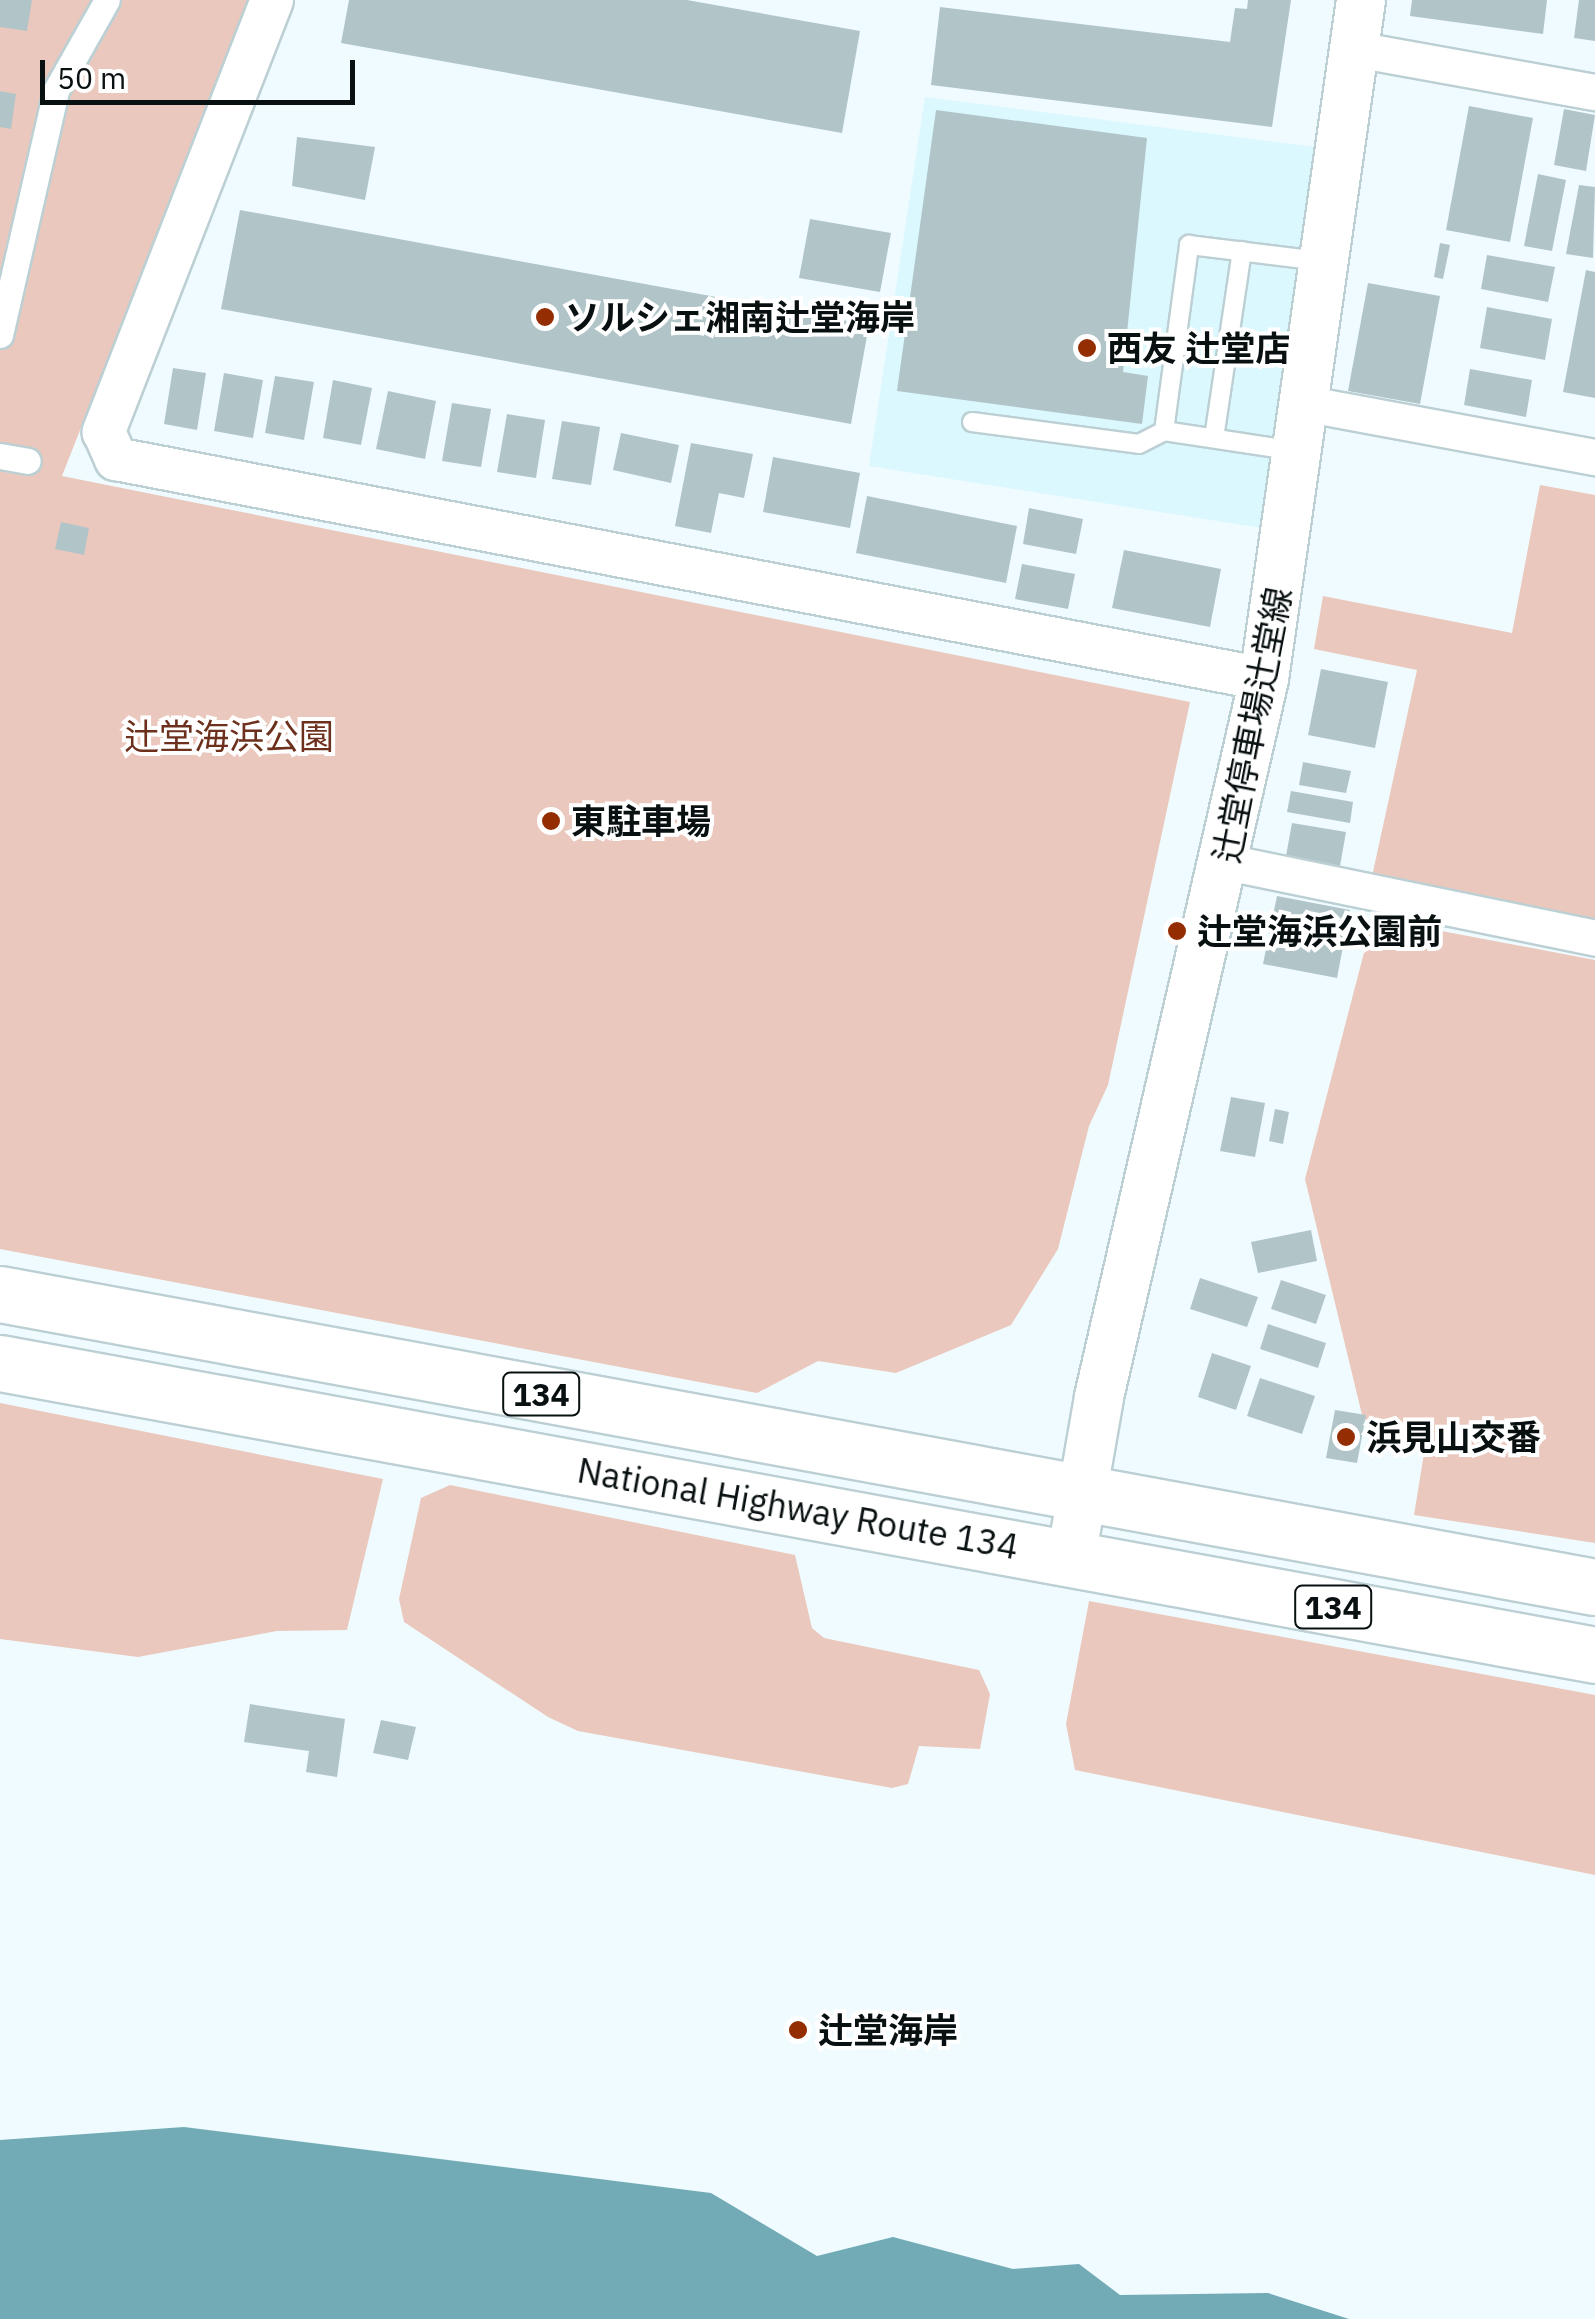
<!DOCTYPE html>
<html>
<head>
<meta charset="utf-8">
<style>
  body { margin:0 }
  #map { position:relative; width:1595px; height:2319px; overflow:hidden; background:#effbfe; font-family:"IBM Plex Sans","Noto Sans JP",sans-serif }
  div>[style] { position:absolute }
  .built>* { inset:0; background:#daf8fe }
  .green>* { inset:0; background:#ebc8bd }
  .water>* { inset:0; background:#72abb6 }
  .building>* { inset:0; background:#b1c5c9 }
  .roads { filter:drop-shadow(2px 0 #bcd0d4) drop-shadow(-2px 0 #bcd0d4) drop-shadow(0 2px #bcd0d4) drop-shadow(0 -2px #bcd0d4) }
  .service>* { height:18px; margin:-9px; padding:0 9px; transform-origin:9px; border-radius:9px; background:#fff }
  .pedestrian>* { height:25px; margin:-12.5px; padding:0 12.5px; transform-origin:12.5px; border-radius:12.5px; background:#fff }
  .minor>* { height:35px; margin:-17.5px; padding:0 17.5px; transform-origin:17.5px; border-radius:17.5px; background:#fff }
  .tertiary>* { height:42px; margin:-21px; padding:0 21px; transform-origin:21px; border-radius:21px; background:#fff }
  .secondary>* { height:48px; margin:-24px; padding:0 24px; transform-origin:24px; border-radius:24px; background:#fff }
  .trunk>* { height:55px; margin:-27.5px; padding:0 27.5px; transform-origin:27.5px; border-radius:27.5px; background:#fff }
  .dots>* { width:28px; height:28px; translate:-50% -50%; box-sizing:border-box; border:5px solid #fff; border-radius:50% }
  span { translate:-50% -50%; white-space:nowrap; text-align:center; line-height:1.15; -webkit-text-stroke:8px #fff; paint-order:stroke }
  .shield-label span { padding:2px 8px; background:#fff; border:2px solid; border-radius:8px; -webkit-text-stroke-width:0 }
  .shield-label { font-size:32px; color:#091011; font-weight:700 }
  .poi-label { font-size:35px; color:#091011; font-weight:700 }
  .left { translate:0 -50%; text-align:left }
  .street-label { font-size:35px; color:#091011 }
  .park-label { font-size:35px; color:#6c301c }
  .scale { position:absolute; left:40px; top:60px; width:315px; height:45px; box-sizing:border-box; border:5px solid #091011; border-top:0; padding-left:12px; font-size:30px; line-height:35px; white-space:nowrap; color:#091011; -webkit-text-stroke:8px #fff; paint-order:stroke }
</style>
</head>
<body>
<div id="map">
  <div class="built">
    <i style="clip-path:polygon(925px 97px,1315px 147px,1262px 528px,869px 466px)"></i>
  </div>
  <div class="green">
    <i style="clip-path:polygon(0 0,249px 0,62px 476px,1190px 702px,1108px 1085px,1089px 1126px,1058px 1249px,1011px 1325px,896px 1373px,818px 1361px,757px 1393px,0 1249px)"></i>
    <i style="clip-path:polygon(1540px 485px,1595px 495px,1595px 926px,1371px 881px,1417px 670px,1314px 649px,1323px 596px,1512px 633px)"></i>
    <i style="clip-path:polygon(1373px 918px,1595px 960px,1595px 1543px,1414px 1515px,1427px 1435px,1363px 1419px,1305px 1179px)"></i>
    <i style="clip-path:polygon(0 1403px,383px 1479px,347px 1630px,277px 1631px,138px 1657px,0 1639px)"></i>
    <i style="clip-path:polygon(450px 1485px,795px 1555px,812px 1628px,824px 1638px,979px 1670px,990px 1694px,980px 1749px,919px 1746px,908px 1784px,892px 1788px,578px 1731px,548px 1717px,404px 1622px,399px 1599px,421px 1498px)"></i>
    <i style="clip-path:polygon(1089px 1601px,1595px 1695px,1595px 1875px,1075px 1770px,1066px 1724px)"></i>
  </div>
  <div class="water">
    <i style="clip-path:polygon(184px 2127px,711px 2193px,817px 2256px,893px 2237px,1013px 2269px,1079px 2264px,1120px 2295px,1268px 2293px,1349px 2319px,0 2319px,0 2140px)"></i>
  </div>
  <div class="building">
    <i style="clip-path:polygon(0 0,32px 0,27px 31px,0 27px)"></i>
    <i style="clip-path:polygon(349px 0,687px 0,860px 31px,842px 133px,341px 43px)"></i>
    <i style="clip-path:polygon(1248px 0,1291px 0,1272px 127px,931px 85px,940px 7px,1230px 42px,1235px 8px,1247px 9px)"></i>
    <i style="clip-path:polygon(1412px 0,1547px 0,1543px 34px,1410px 16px)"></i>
    <i style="clip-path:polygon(1579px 0,1595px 0,1595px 41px,1574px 38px)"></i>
    <i style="clip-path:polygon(0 91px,16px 94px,11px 129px,0 127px)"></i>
    <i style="clip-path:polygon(1469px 106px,1533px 118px,1510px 242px,1446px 230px)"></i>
    <i style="clip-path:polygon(1564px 109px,1595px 115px,1586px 171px,1554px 165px)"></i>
    <i style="clip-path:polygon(936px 110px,1147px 138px,1123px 372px,1148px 376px,1142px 424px,897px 391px)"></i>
    <i style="clip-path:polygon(297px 137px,375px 147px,365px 200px,292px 186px)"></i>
    <i style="clip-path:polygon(1538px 174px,1566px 180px,1552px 251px,1524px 246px)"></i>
    <i style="clip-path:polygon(1579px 185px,1595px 187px,1593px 258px,1566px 254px)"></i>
    <i style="clip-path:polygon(240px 210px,869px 325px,851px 424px,221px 309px)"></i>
    <i style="clip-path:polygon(810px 219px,891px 233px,880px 292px,799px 278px)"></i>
    <i style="clip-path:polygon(1440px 243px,1450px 245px,1443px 279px,1434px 277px)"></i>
    <i style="clip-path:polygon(1487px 255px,1555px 267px,1548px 302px,1481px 289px)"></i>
    <i style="clip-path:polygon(1586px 270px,1595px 272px,1595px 398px,1563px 392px)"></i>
    <i style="clip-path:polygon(1368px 283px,1440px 296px,1420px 404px,1348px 391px)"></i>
    <i style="clip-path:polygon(1487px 307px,1552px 319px,1545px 360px,1480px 348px)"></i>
    <i style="clip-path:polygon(173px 368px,206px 373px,197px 430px,164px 424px)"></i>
    <i style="clip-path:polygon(1470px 369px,1532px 380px,1526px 417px,1464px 405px)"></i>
    <i style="clip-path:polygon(224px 373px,263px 380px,253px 438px,214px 431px)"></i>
    <i style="clip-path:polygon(275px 376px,314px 382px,304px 440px,265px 433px)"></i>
    <i style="clip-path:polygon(333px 380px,372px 388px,361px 445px,323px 438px)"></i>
    <i style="clip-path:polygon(388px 391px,436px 401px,425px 459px,376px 449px)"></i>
    <i style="clip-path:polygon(452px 403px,491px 409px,481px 467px,442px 461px)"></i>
    <i style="clip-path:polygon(507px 414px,545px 420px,536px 478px,497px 472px)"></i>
    <i style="clip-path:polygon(562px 421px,600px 427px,591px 485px,552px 479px)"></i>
    <i style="clip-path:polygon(621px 433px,679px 445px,671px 483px,613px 470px)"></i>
    <i style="clip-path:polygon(691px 443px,753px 454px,744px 498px,719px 493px,711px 533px,675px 526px)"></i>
    <i style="clip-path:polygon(773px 457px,860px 473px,850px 528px,763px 512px)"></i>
    <i style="clip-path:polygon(867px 496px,1017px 526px,1006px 583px,856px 553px)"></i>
    <i style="clip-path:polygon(1029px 508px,1083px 519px,1076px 554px,1023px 544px)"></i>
    <i style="clip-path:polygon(61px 522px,89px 528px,84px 555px,55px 549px)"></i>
    <i style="clip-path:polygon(1124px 550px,1221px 569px,1210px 627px,1112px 608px)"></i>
    <i style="clip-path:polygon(1022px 564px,1075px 574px,1068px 609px,1015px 599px)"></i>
    <i style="clip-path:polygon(1321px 669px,1388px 682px,1375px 748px,1308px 735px)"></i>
    <i style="clip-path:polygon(1303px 762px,1351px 771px,1346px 793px,1299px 785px)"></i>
    <i style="clip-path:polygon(1291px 791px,1353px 802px,1350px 823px,1287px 812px)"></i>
    <i style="clip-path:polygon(1292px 823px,1346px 832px,1340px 866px,1286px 856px)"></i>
    <i style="clip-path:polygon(1277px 896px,1350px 910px,1337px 978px,1263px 964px)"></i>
    <i style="clip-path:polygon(1231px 1097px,1265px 1103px,1255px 1157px,1220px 1151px)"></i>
    <i style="clip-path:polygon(1275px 1109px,1289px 1112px,1283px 1144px,1269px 1141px)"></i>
    <i style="clip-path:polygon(1311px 1230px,1317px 1261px,1258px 1273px,1251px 1242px)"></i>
    <i style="clip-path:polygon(1200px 1278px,1258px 1297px,1247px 1327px,1190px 1309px)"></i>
    <i style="clip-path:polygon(1281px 1280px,1326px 1295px,1316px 1324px,1271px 1309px)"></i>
    <i style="clip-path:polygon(1268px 1324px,1326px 1343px,1318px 1368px,1260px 1349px)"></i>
    <i style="clip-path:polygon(1212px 1353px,1251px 1366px,1236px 1410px,1198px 1397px)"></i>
    <i style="clip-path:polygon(1260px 1378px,1315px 1396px,1302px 1434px,1247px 1416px)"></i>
    <i style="clip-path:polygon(1335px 1410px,1366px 1415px,1357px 1463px,1326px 1458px)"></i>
    <i style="clip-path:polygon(250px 1704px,345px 1719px,337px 1777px,306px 1772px,309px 1751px,244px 1742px)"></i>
    <i style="clip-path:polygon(381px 1720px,416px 1727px,408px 1760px,373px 1753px)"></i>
  </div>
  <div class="roads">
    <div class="service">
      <i style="left:972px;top:422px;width:168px;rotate:7.5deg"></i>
      <i style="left:1139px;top:444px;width:28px;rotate:-27deg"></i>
      <i style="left:1164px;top:431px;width:134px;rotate:8.6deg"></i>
      <i style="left:1164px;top:431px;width:188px;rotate:-82.3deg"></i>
      <i style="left:1189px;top:245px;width:132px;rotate:7deg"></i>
      <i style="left:1214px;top:438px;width:189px;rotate:-81.5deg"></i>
    </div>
    <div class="pedestrian">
      <i style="left:0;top:335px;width:251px;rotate:-77.1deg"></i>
      <i style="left:56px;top:90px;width:103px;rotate:-60.5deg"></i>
      <i style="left:0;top:456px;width:28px;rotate:10deg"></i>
    </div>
    <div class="minor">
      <i style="left:1355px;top:49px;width:244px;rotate:10.2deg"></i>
      <i style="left:1308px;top:404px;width:292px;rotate:10.5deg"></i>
      <i style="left:1226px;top:862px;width:377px;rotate:11.6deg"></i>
    </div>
    <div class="tertiary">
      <i style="left:272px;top:0;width:464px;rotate:111.3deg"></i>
      <i style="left:104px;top:432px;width:30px;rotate:66deg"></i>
      <i style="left:116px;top:459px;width:1169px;rotate:10.85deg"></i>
    </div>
    <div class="secondary">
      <i style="left:1071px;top:1558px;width:163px;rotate:-80.1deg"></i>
      <i style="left:1099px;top:1397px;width:737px;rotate:-77.06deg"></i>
      <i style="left:1264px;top:679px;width:686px;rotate:-81.87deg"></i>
    </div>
    <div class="trunk">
      <i style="left:0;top:1294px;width:1622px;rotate:10.41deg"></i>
      <i style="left:0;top:1363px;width:1622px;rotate:10.37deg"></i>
    </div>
  </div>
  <div class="dots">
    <i style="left:545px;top:317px;background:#942e02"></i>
    <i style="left:1087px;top:348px;background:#942e02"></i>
    <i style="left:551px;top:821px;background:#942e02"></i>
    <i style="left:1177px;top:931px;background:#942e02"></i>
    <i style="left:1346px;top:1437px;background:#942e02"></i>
    <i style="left:798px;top:2030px;background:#942e02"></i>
  </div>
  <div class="shield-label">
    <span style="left:541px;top:1394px">134</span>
    <span style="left:1333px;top:1607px">134</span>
  </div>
  <div class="poi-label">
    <span class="left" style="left:565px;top:317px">ソルシェ湘南辻堂海岸</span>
    <span class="left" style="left:1107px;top:348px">西友 辻堂店</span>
    <span class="left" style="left:571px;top:821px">東駐車場</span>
    <span class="left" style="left:1197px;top:931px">辻堂海浜公園前</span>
    <span class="left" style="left:1366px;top:1437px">浜見山交番</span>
    <span class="left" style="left:818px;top:2030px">辻堂海岸</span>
  </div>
  <div class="street-label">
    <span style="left:1252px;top:725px;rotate:-79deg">辻堂停車場辻堂線</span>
    <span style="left:798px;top:1508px;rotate:10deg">National Highway Route 134</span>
  </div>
  <div class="park-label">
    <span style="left:229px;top:736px">辻堂海浜公園</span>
  </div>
  <div class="scale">50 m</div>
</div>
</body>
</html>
